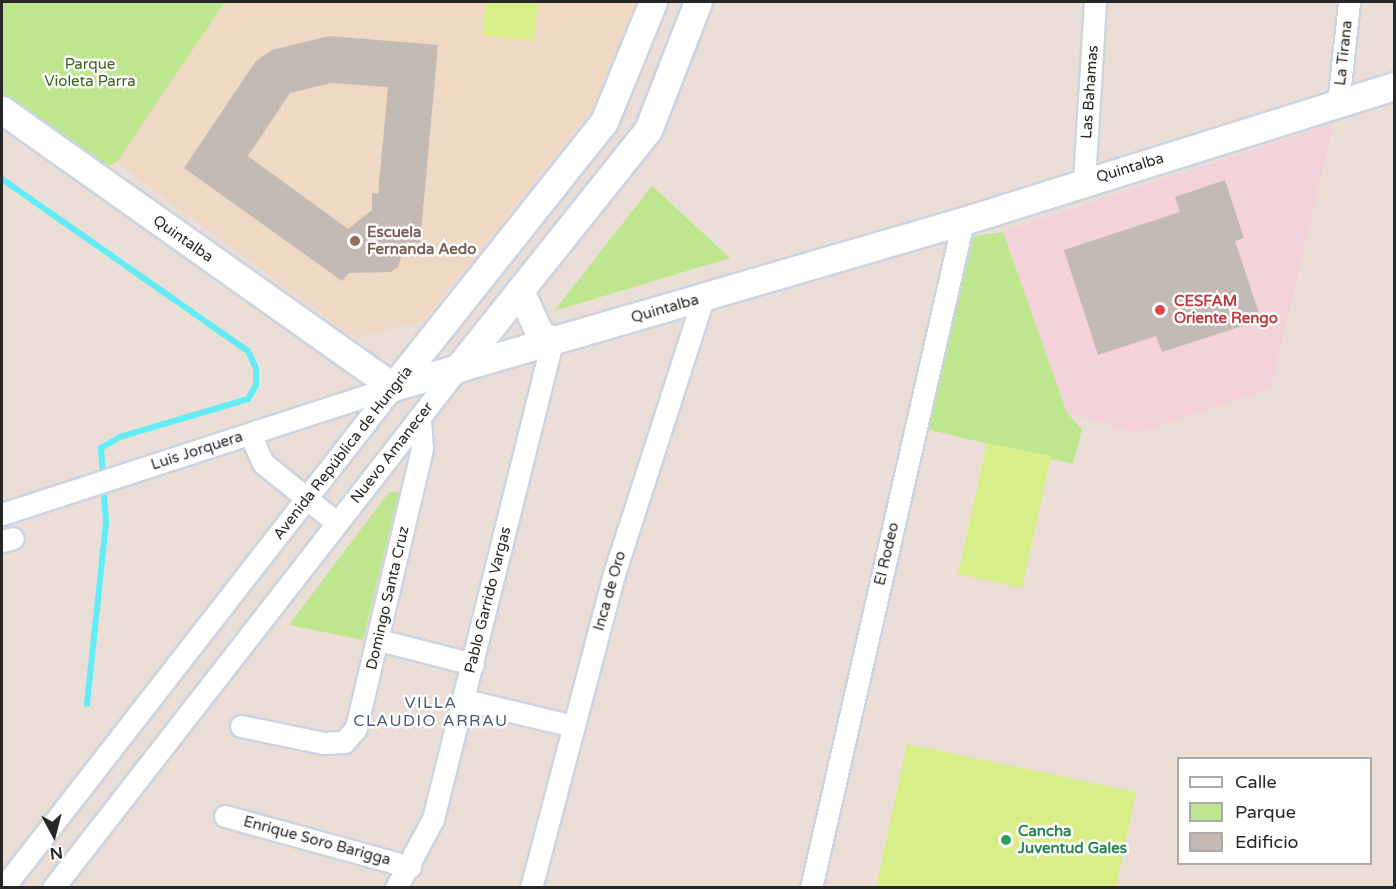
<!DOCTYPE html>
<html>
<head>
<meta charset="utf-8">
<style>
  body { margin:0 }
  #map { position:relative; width:1396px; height:889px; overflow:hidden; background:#ebded6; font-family:"Varela Round",sans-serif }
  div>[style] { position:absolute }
  .education>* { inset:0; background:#efd8c4 }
  .medical>* { inset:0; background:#f3d2da }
  .green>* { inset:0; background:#bee68e }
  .pitch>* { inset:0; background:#d8ef89 }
  .stream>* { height:6px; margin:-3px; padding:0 3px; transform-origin:3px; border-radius:3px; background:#61ecf6 }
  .building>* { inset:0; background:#c2bab3 }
  .roads { filter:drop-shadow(2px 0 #ccd4e2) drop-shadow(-2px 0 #ccd4e2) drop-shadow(0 2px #ccd4e2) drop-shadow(0 -2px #ccd4e2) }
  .minor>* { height:21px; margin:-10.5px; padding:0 10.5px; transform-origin:10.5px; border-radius:10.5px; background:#fff }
  .tertiary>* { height:27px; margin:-13.5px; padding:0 13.5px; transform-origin:13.5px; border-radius:13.5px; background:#fff }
  .dots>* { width:16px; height:16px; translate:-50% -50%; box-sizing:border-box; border:3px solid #fff; border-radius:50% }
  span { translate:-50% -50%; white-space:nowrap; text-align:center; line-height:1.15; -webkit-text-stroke:5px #fff; paint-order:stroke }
  .street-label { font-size:15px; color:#272727 }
  .park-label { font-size:15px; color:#366614 }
  .education-label { font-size:15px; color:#785e54; font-weight:700 }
  .left { translate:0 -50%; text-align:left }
  .health-label { font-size:15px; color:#be3a42; font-weight:700 }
  .leisure-label { font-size:15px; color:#27864d; font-weight:700 }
  .neighbourhood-label { font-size:16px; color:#455979; letter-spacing:1.5px }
  .frame { position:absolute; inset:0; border:3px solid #272727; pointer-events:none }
  .legend { position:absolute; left:1177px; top:757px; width:195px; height:108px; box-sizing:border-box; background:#fff; border:2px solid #a9a9a9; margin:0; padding:8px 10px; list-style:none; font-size:18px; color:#272727 }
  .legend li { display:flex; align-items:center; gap:12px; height:30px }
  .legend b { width:30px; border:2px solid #a9a9a9 }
  .north { position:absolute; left:24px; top:805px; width:60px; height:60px; -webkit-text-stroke:4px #fff; paint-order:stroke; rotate:173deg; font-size:16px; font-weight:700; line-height:24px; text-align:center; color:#272727 }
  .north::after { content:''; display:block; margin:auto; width:21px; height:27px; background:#272727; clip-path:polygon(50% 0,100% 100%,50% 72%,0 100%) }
</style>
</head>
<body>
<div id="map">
  <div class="education">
    <i style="clip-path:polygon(225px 2px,637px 2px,597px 103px,424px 320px,354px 338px,117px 162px)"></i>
  </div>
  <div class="medical">
    <i style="clip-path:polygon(1334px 123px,1271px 388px,1138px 433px,1067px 413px,1003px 232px)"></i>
  </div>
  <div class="green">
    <i style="clip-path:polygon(2px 2px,225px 2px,117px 162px,103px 169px,2px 99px)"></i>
    <i style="clip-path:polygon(652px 186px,730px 258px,554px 311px)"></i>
    <i style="clip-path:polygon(1003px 232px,1067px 413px,1082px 429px,1073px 464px,926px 429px,974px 236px)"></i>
    <i style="clip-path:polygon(389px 492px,399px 492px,363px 640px,289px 625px)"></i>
  </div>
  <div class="pitch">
    <i style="clip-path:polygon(486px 2px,538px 2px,534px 41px,482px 35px)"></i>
    <i style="clip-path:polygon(987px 443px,1051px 456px,1022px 588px,958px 574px)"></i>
    <i style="clip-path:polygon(907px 744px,1136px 792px,1116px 887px,876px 887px)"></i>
  </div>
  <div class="stream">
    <i style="left:2px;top:179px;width:300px;rotate:35deg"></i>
    <i style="left:248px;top:351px;width:19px;rotate:65deg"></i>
    <i style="left:256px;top:368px;width:17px;rotate:90deg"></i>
    <i style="left:256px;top:385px;width:16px;rotate:120deg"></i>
    <i style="left:248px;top:399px;width:134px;rotate:163.5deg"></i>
    <i style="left:120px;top:437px;width:22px;rotate:150deg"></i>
    <i style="left:101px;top:448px;width:75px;rotate:86.2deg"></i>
    <i style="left:106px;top:523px;width:182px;rotate:96deg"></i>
  </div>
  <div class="building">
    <i style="clip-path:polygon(evenodd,329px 36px,438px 45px,420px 243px,406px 242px,398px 267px,391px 272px,349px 273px,342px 281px,184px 168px,256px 61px,272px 50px,329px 36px,331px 83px,388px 87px,378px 194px,372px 193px,372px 210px,348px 229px,248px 156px,290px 93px,331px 83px)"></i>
    <i style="clip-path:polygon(1225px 180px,1244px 238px,1235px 241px,1261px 320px,1162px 352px,1156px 336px,1098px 355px,1064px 250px,1180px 212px,1175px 197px)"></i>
  </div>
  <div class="roads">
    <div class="minor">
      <i style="left:1338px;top:104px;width:103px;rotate:-83.8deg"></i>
      <i style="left:1084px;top:182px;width:180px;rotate:-86.5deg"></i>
      <i style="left:250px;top:434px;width:32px;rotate:66deg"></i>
      <i style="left:263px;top:463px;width:95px;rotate:39deg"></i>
      <i style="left:2px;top:514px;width:411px;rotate:-18deg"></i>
      <i style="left:2px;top:541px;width:11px;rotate:-15deg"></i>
      <i style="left:379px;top:640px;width:97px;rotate:14.3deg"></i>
      <i style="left:464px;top:700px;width:113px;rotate:13.3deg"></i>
      <i style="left:241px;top:726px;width:84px;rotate:11.7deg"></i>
      <i style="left:323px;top:743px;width:21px;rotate:-3deg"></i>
      <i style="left:344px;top:742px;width:18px;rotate:-49deg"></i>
      <i style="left:356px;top:728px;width:287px;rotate:-76.7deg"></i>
      <i style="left:422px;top:449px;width:32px;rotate:-94deg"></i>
      <i style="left:225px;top:816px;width:192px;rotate:15.4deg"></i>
      <i style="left:3px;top:888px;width:635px;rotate:-52.1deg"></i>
      <i style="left:53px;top:888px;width:659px;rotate:-52.09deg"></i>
      <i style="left:396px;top:888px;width:78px;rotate:-61.8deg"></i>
      <i style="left:433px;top:819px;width:494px;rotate:-76deg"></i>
      <i style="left:531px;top:888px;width:325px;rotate:-75.2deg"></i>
      <i style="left:614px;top:574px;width:290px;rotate:-72.1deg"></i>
      <i style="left:811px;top:888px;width:684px;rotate:-77.16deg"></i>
    </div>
    <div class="tertiary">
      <i style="left:2px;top:110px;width:479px;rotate:35.3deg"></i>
      <i style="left:520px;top:291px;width:47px;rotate:65.1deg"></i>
      <i style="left:540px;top:334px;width:13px;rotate:27deg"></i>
      <i style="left:458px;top:368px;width:305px;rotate:-51.4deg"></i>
      <i style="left:648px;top:130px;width:137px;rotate:-68.7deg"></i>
      <i style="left:393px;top:387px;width:594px;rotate:-16.24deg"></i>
      <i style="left:963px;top:221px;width:452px;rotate:-17.4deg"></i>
      <i style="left:393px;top:387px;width:339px;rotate:-51.5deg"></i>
      <i style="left:604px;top:122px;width:130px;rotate:-67.8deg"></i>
    </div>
  </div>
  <div class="dots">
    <i style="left:355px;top:241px;background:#8d6e63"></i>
    <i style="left:1160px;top:310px;background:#e0444e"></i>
    <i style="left:1006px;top:840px;background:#2e9e5b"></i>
  </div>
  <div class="street-label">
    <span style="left:1344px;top:53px;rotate:-84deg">La Tirana</span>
    <span style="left:1090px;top:92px;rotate:-86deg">Las Bahamas</span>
    <span style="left:1130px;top:168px;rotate:-17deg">Quintalba</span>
    <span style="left:183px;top:239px;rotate:35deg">Quintalba</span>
    <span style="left:665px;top:309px;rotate:-16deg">Quintalba</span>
    <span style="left:197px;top:451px;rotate:-18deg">Luis Jorquera</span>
    <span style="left:343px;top:453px;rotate:-52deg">Avenida República de Hungría</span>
    <span style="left:392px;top:453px;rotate:-52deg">Nuevo Amanecer</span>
    <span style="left:887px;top:554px;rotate:-77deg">El Rodeo</span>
    <span style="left:610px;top:591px;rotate:-74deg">Inca de Oro</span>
    <span style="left:388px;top:598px;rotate:-77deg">Domingo Santa Cruz</span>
    <span style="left:488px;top:600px;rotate:-76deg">Pablo Garrido Vargas</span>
    <span style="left:317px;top:841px;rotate:15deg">Enrique Soro Barigga</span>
  </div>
  <div class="park-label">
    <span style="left:90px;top:73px">Parque<br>Violeta Parra</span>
  </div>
  <div class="education-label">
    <span class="left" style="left:367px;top:241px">Escuela<br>Fernanda Aedo</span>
  </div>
  <div class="health-label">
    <span class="left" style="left:1174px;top:310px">CESFAM<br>Oriente Rengo</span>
  </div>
  <div class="leisure-label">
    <span class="left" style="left:1018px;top:840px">Cancha<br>Juventud Gales</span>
  </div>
  <div class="neighbourhood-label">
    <span style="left:431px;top:712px">VILLA<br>CLAUDIO ARRAU</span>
  </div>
  <div class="frame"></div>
  <ul class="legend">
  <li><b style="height:8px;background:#fff"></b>Calle</li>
  <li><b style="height:16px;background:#bee68e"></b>Parque</li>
  <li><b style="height:16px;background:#c2bab3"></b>Edificio</li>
  </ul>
  <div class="north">N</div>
</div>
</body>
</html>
